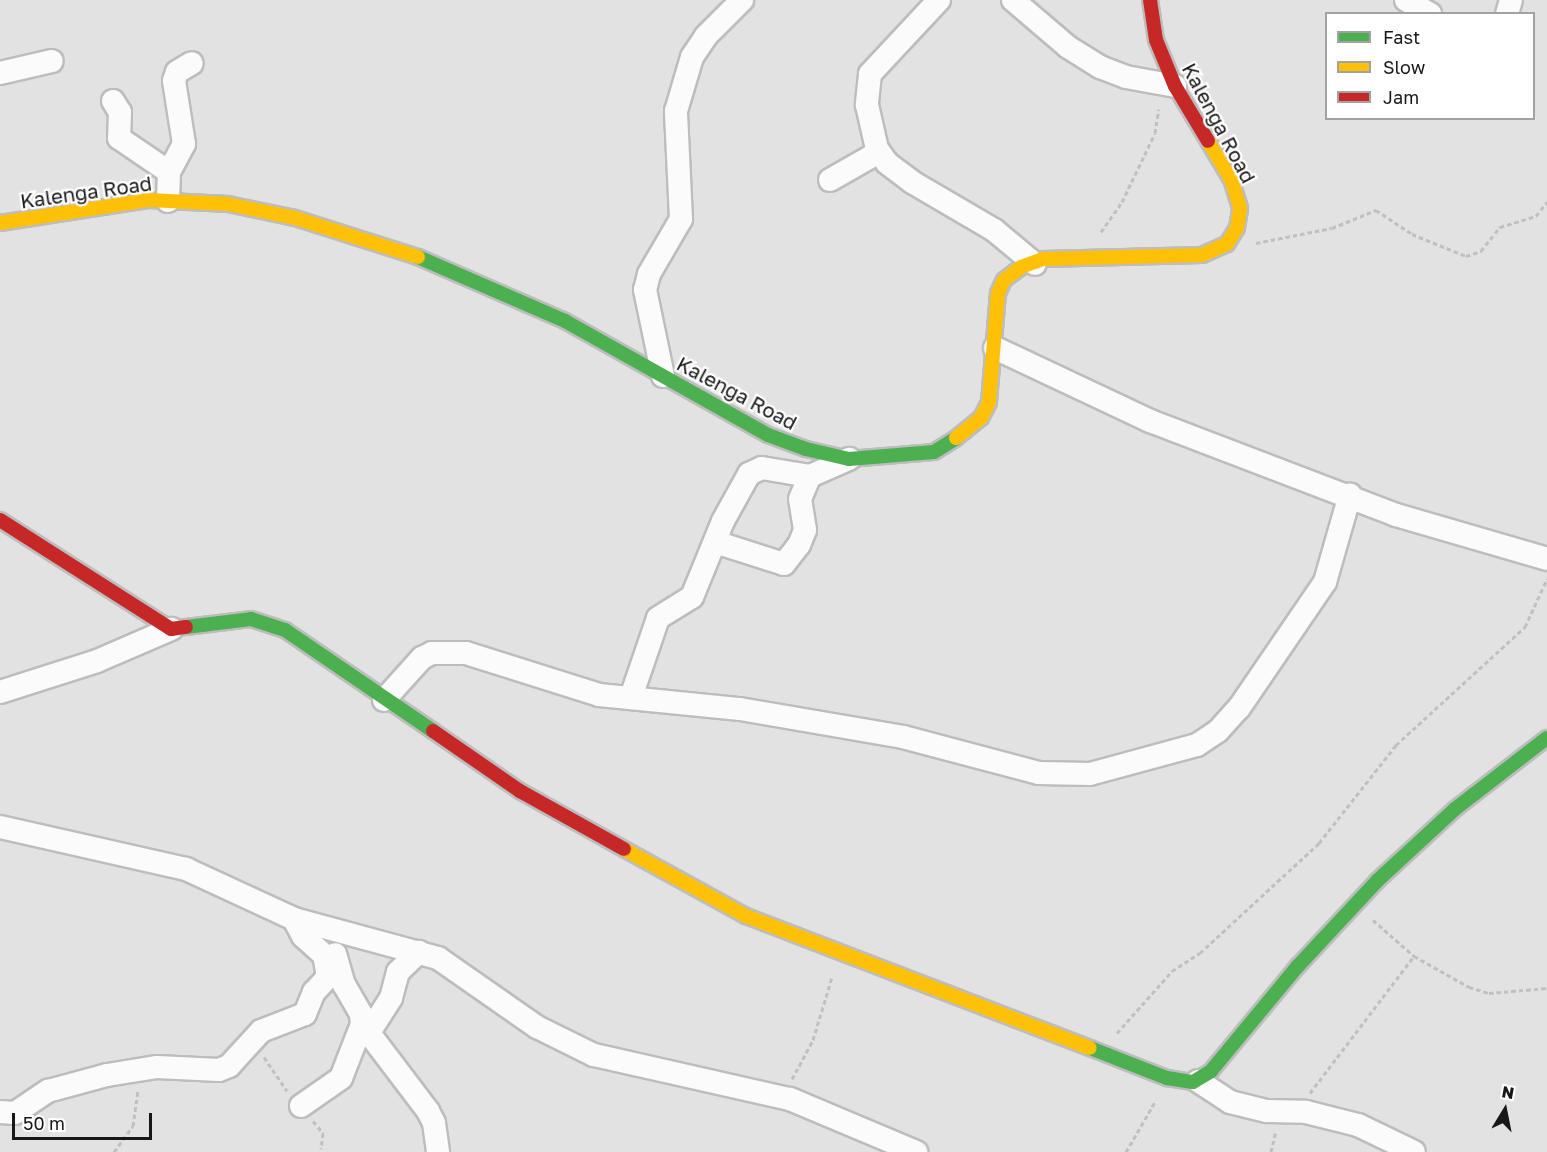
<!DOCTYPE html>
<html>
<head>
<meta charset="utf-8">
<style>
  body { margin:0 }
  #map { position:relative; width:1547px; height:1152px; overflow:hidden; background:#e2e2e3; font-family:"Golos Text",sans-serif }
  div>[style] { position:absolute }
  .path>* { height:3px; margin-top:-1.5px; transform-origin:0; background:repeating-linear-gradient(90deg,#c0c0c0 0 4.5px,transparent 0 7.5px) }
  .roads { filter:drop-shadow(2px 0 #bdbdbe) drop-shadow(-2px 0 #bdbdbe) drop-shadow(0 2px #bdbdbe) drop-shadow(0 -2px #bdbdbe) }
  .street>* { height:22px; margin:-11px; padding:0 11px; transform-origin:11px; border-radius:11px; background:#fbfbfb }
  .fast>* { height:14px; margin:-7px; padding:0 7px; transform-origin:7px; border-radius:7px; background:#4caf50 }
  .slow>* { height:14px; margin:-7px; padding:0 7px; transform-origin:7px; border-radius:7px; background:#ffc107 }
  .jam>* { height:14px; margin:-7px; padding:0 7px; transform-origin:7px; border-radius:7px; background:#c62828 }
  span { translate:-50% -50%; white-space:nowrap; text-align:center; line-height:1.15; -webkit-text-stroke:4.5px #fff; paint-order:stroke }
  .street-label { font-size:20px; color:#161717 }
  .legend { position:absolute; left:1325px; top:12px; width:210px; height:108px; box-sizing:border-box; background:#fff; border:2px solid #a2a2a2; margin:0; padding:8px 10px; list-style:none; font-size:18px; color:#161717 }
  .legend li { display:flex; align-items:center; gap:12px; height:30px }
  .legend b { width:30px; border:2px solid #a2a2a2 }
  .north { position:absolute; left:1475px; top:1080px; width:60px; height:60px; -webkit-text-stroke:4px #fff; paint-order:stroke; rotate:10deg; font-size:16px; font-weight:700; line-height:24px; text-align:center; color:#161717 }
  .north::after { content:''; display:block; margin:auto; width:21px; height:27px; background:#161717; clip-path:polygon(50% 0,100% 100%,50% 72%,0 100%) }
  .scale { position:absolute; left:12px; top:1113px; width:140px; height:27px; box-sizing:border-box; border:3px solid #161717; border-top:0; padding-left:8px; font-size:18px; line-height:21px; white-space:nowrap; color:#161717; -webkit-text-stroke:4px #fff; paint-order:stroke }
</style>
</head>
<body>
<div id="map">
  <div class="path">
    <i style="left:1101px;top:232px;width:37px;rotate:-55deg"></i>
    <i style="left:1122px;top:202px;width:76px;rotate:-64.4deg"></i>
    <i style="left:1155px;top:133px;width:24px;rotate:-81deg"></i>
    <i style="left:1256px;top:243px;width:77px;rotate:-11.2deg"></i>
    <i style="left:1332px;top:228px;width:48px;rotate:-22.2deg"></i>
    <i style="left:1376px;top:210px;width:43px;rotate:33.7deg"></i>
    <i style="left:1412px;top:234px;width:58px;rotate:22.2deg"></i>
    <i style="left:1466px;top:256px;width:16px;rotate:-18deg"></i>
    <i style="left:1481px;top:251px;width:31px;rotate:-52deg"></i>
    <i style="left:1500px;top:227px;width:38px;rotate:-17deg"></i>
    <i style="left:1536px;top:216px;width:18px;rotate:-52deg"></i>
    <i style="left:1373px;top:920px;width:55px;rotate:41.3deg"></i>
    <i style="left:1414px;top:956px;width:63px;rotate:29.4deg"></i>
    <i style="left:1469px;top:987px;width:21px;rotate:17deg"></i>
    <i style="left:1489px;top:993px;width:58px;rotate:-4.9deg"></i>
    <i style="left:1117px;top:1033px;width:83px;rotate:-48.4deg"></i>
    <i style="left:1172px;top:971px;width:33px;rotate:-33deg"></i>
    <i style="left:1200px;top:953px;width:162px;rotate:-42.7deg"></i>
    <i style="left:1319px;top:843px;width:125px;rotate:-51.8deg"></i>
    <i style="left:1396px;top:745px;width:175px;rotate:-42.5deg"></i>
    <i style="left:1525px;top:627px;width:53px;rotate:-65.4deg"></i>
    <i style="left:264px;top:1057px;width:41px;rotate:55.9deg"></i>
    <i style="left:792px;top:1079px;width:44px;rotate:-61.7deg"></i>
    <i style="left:813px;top:1040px;width:66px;rotate:-73.2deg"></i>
    <i style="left:1310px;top:1093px;width:172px;rotate:-52.8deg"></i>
    <i style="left:313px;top:1121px;width:16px;rotate:50deg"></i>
    <i style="left:323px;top:1133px;width:16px;rotate:97deg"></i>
    <i style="left:114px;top:1152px;width:32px;rotate:-54deg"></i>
    <i style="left:133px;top:1126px;width:35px;rotate:-82deg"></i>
    <i style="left:1126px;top:1152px;width:60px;rotate:-60deg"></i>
    <i style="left:1271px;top:1152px;width:22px;rotate:-77deg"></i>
  </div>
  <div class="roads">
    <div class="street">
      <i style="left:939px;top:0;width:101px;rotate:133deg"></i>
      <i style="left:870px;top:74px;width:31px;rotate:96deg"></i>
      <i style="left:867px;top:105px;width:45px;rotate:77.2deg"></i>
      <i style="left:877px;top:149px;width:17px;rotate:54deg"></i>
      <i style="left:887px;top:163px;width:31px;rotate:37deg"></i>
      <i style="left:912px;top:182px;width:95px;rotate:30.3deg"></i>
      <i style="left:994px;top:230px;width:53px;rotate:39.7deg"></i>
      <i style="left:1013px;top:0;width:72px;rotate:40.5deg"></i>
      <i style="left:1068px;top:47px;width:38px;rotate:32deg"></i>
      <i style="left:1100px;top:67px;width:28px;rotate:21deg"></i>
      <i style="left:1126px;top:77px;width:50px;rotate:10.4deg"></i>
      <i style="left:1406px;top:0;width:28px;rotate:30deg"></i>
      <i style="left:1507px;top:14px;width:15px;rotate:-74deg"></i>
      <i style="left:0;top:73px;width:53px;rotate:-13deg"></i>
      <i style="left:113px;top:101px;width:13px;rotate:58deg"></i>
      <i style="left:120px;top:112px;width:26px;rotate:92deg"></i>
      <i style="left:119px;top:138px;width:60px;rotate:34.2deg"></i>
      <i style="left:830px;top:180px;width:56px;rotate:-29.7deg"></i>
      <i style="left:168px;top:201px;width:29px;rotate:-88deg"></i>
      <i style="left:169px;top:172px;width:32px;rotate:-62deg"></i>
      <i style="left:184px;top:144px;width:64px;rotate:-99deg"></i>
      <i style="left:174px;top:81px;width:9px;rotate:-72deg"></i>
      <i style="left:177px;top:72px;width:17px;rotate:-31deg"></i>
      <i style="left:995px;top:348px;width:171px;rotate:25.2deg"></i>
      <i style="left:1150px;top:421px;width:263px;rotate:20.9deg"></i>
      <i style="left:1396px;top:515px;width:157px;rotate:16.2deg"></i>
      <i style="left:663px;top:376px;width:88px;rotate:-101.8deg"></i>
      <i style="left:645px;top:290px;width:16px;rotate:-76deg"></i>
      <i style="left:649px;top:274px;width:64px;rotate:-59.8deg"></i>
      <i style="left:681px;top:219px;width:108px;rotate:-92.7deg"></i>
      <i style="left:676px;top:111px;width:56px;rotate:-73.5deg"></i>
      <i style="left:692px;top:57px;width:25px;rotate:-56deg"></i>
      <i style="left:706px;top:36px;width:51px;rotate:-45deg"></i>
      <i style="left:715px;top:542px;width:72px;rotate:17.7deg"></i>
      <i style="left:784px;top:564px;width:24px;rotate:-52deg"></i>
      <i style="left:799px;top:545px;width:16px;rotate:-68deg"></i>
      <i style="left:805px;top:530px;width:31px;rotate:-99deg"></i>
      <i style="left:800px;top:499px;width:25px;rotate:-67deg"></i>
      <i style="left:810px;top:476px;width:43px;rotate:-23.6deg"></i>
      <i style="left:0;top:692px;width:102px;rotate:-17.7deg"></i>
      <i style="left:97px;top:661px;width:81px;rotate:-23.4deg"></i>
      <i style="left:631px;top:697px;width:83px;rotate:-71.1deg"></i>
      <i style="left:658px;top:618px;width:40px;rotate:-32deg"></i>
      <i style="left:692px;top:597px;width:82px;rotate:-67.8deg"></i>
      <i style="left:723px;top:521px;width:54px;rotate:-61deg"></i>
      <i style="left:749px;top:474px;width:14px;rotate:-25deg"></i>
      <i style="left:762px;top:468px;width:49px;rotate:9.5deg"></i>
      <i style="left:384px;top:700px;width:57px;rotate:-47.9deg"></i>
      <i style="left:422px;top:658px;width:11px;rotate:-27deg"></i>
      <i style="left:432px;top:653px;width:34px"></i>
      <i style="left:466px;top:653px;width:139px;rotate:17.5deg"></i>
      <i style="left:599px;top:695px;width:142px;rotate:5.7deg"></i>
      <i style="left:740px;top:709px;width:165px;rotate:9.7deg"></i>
      <i style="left:903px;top:737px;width:141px;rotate:14.8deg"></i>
      <i style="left:1039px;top:773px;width:51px;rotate:1.1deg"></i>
      <i style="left:1090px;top:774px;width:111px;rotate:-15.2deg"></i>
      <i style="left:1197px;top:745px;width:25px;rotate:-34deg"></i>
      <i style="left:1218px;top:731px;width:31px;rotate:-48deg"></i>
      <i style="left:1239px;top:708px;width:153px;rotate:-55.7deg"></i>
      <i style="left:1325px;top:582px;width:91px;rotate:-74deg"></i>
      <i style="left:0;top:827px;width:191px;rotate:12.7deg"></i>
      <i style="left:186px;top:869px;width:119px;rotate:24.8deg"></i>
      <i style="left:294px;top:919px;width:149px;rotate:15.2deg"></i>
      <i style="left:438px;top:958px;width:121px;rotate:34.9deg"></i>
      <i style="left:537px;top:1027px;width:64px;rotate:26.2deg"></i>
      <i style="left:594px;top:1055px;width:201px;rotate:12.7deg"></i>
      <i style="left:790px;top:1099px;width:137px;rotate:22.8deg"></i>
      <i style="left:362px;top:1024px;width:109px;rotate:52.8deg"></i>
      <i style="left:428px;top:1111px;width:13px;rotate:63deg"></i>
      <i style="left:434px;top:1123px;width:29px;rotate:82deg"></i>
      <i style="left:368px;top:1034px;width:43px;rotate:-57.4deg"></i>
      <i style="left:391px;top:998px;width:27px;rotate:-75deg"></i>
      <i style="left:398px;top:972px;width:29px;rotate:-44deg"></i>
      <i style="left:1198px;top:1081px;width:38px;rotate:33deg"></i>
      <i style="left:1230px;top:1102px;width:38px;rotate:14deg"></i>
      <i style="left:1267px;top:1111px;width:39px;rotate:1deg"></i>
      <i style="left:1306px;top:1112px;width:54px;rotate:14deg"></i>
      <i style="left:1358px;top:1125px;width:62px;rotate:25.7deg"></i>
      <i style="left:301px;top:1106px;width:49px;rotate:-35deg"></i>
      <i style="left:341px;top:1078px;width:58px;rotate:-68.7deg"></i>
      <i style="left:362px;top:1024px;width:10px;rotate:-96deg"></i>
      <i style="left:361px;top:1014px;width:34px;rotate:-120deg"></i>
      <i style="left:344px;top:985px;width:32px;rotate:-106deg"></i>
      <i style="left:0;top:1112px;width:15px;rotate:4deg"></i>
      <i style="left:15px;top:1113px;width:40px;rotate:-34deg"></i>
      <i style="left:48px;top:1091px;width:61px;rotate:-15.2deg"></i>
      <i style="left:107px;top:1075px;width:51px;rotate:-9.1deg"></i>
      <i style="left:157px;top:1067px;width:62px;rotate:2.8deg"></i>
      <i style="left:219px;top:1070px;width:11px;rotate:-22deg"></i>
      <i style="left:229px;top:1066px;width:47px;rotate:-47.6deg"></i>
      <i style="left:261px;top:1031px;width:47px;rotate:-21.1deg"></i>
      <i style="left:305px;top:1014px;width:24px;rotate:-68deg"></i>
      <i style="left:314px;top:992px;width:21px;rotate:-47deg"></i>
      <i style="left:328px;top:977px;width:22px;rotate:-100deg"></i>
      <i style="left:324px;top:955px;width:28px;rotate:-138deg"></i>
      <i style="left:303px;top:936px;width:19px;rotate:-118deg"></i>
    </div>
    <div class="fast">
      <i style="left:418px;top:257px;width:160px;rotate:23.5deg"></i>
      <i style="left:565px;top:321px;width:233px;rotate:29.3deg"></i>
      <i style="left:768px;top:435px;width:40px;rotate:20.2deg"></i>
      <i style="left:806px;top:449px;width:44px;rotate:13.1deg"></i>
      <i style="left:849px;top:459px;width:85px;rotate:-4.7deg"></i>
      <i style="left:934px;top:452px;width:26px;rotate:-32deg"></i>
      <i style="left:186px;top:627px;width:65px;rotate:-7deg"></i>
      <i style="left:251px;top:619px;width:36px;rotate:18deg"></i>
      <i style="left:285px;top:630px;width:179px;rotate:34.3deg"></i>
      <i style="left:1090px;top:1048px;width:83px;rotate:21.3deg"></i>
      <i style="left:1167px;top:1078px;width:26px;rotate:9deg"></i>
      <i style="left:1193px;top:1082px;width:21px;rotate:-31deg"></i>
      <i style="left:1211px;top:1071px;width:136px;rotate:-50.4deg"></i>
      <i style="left:1298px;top:966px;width:116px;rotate:-47.1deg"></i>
      <i style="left:1377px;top:881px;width:106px;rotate:-42.7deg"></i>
      <i style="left:1455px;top:809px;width:116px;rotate:-37.7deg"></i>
    </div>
    <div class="slow">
      <i style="left:0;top:223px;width:151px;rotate:-8.8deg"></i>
      <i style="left:149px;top:200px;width:79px;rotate:2.9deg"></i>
      <i style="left:228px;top:204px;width:68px;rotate:11.8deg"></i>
      <i style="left:295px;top:218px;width:129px;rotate:17.6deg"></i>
      <i style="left:956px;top:438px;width:32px;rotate:-39deg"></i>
      <i style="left:981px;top:418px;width:18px;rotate:-63deg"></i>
      <i style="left:989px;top:402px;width:109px;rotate:-85.3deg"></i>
      <i style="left:998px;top:293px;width:14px;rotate:-65deg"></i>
      <i style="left:1004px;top:280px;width:21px;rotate:-37deg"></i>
      <i style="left:1021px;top:267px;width:23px;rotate:-20deg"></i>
      <i style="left:1043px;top:259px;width:159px;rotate:-1.4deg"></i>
      <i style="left:1202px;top:255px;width:27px;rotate:-24deg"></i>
      <i style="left:1227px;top:244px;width:19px;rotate:-58deg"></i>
      <i style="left:1237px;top:228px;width:20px;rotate:-81deg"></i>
      <i style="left:1240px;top:208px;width:28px;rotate:-107deg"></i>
      <i style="left:1232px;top:181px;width:47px;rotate:-121deg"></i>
      <i style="left:624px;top:849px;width:139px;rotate:28.8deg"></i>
      <i style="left:746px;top:916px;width:368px;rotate:21deg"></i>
    </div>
    <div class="jam">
      <i style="left:1150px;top:0;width:40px;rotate:81.5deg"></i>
      <i style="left:1156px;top:40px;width:50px;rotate:67.6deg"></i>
      <i style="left:1175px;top:86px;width:64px;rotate:59deg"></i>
      <i style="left:0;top:520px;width:203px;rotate:32.5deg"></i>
      <i style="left:171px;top:629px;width:15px;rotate:-8deg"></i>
      <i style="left:433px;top:731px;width:106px;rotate:34.6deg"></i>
      <i style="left:520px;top:791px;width:119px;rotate:29.1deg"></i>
    </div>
  </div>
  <div class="street-label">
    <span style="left:1219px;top:123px;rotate:62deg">Kalenga Road</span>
    <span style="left:86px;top:192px;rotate:-8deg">Kalenga Road</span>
    <span style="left:737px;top:393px;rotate:28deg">Kalenga Road</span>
  </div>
  <ul class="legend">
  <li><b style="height:8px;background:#4caf50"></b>Fast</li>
  <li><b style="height:8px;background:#ffc107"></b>Slow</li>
  <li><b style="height:8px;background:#c62828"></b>Jam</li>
  </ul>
  <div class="north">N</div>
  <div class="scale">50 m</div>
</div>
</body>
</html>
